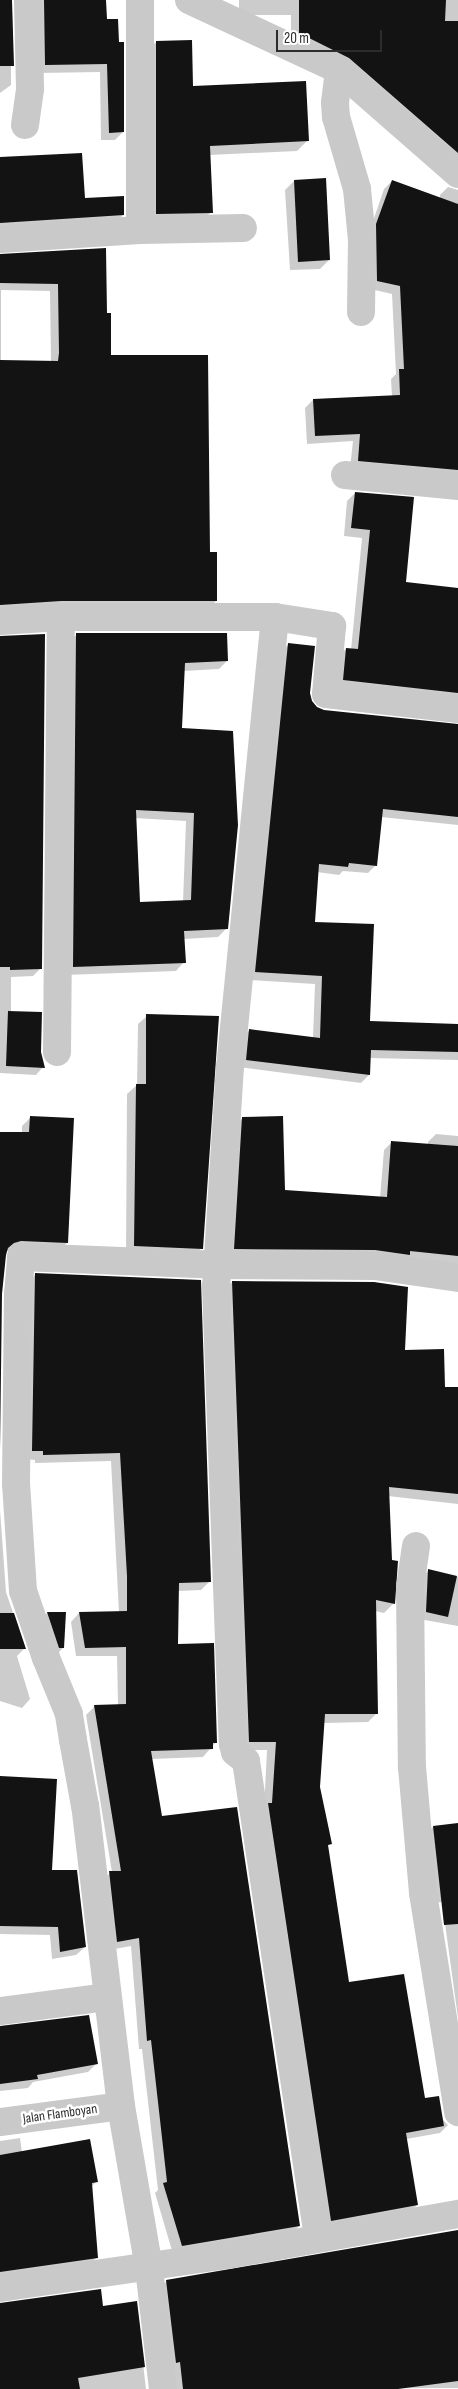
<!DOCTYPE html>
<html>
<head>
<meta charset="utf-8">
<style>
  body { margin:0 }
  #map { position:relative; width:458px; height:2389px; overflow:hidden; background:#fff; font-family:"Sofia Sans Condensed",sans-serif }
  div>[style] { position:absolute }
  .shadow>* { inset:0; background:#0003 }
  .building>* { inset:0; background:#131313 }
  .minor>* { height:28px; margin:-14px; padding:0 14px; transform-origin:14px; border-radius:14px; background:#c9c9c9 }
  span { translate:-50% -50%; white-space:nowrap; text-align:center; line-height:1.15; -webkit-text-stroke:5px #fff; paint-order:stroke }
  .street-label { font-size:14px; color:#2c2c2c }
  .scale { position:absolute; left:276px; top:30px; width:106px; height:22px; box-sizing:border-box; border:2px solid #2c2c2c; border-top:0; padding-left:6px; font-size:15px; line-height:18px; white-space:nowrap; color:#2c2c2c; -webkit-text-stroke:4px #fff; paint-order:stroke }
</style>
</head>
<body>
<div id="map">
  <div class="shadow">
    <i style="clip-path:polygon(0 0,11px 0,11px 85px,0 93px)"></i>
    <i style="clip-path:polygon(34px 0,105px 0,106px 20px,123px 132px,115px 140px,101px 140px,100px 72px,38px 73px)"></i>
    <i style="clip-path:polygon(239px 0,458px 0,458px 168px,291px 41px,291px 15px,239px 15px)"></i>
    <i style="clip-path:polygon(156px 42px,192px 88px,307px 141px,297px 151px,209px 155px,211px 212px,201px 222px,146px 224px,146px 52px)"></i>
    <i style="clip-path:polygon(0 159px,83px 199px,123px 215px,115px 223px,0 230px)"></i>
    <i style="clip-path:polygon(294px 181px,329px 260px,320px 269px,290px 270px,285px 190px)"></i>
    <i style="clip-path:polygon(392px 181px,440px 199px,440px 195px,448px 187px,458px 190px,458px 482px,350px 468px,353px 441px,307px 444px,305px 408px,313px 400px,392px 396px,391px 379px,396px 374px,392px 294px,370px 289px,369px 233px,384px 189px)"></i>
    <i style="clip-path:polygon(evenodd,105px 249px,106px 315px,110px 356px,208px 553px,216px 601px,208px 609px,0 612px,0 256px,105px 249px,1px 290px,50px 291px,51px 362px,1px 361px,1px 290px)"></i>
    <i style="clip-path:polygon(355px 493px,404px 583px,458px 589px,458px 703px,336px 688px,338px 657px,346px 649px,351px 650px,362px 538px,344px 536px,347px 501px)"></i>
    <i style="clip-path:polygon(evenodd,77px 634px,227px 661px,219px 669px,183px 671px,181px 730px,227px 928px,218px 937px,183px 939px,184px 962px,176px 971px,65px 975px,68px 643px,77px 634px,135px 818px,186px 821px,183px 902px,139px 904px,135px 818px)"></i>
    <i style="clip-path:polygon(0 636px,41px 968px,33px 976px,11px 977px,11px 1013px,40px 1052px,43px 1067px,36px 1075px,0 1073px)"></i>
    <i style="clip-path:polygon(289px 644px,310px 701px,316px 707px,323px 711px,458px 725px,458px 825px,381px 817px,376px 865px,368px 873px,343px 871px,339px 875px,317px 872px,314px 923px,369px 1022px,458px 1025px,458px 1060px,369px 1058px,369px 1075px,361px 1083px,239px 1067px,242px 1038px,250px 1030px,313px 1038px,315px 984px,248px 980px,281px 652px)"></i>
    <i style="clip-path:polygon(147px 1016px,202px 1248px,192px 1257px,126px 1255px,127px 1094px,137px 1085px,138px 1024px)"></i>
    <i style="clip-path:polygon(31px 1117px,67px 1243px,59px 1251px,6px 1251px,1px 1294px,0 1400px,0 1133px,22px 1133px,22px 1126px)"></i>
    <i style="clip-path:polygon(243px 1118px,284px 1191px,380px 1198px,384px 1150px,392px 1142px,428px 1145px,428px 1142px,436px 1134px,458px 1136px,458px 1265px,227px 1257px,235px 1126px)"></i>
    <i style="clip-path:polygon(36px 1274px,210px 1581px,201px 1590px,178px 1591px,177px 1645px,216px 1742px,203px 1757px,151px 1759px,161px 1817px,299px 2226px,290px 2235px,173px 2254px,155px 2193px,158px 2190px,142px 2049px,139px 2049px,131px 1946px,109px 1950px,100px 1881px,112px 1872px,86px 1715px,95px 1706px,118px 1705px,117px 1656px,76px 1656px,71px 1622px,79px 1613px,119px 1613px,111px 1461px,35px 1463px,35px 1460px,24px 1459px,27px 1283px)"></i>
    <i style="clip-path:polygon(232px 1282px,404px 1351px,444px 1389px,458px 1389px,458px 1504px,388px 1496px,391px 1561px,397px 1562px,393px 1604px,384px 1613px,375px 1611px,377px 1713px,368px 1722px,323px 1723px,319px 1787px,330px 1843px,327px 1847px,348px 1984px,424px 2100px,448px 2125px,440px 2133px,406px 2139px,417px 2205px,408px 2214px,323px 2229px,264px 1810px,267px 1750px,240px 1750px,224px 1291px)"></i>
    <i style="clip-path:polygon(0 1510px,6px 1592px,25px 1648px,17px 1656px,30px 1699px,22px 1708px,0 1701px)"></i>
    <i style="clip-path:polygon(429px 1570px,458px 1577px,458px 1626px,419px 1619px,422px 1577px)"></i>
    <i style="clip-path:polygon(47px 1613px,64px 1613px,63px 1648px,54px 1657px,38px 1622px)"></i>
    <i style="clip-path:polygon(0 1777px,50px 1871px,85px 1947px,76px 1955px,52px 1959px,50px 1935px,0 1934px)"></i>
    <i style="clip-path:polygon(458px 1824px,458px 2018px,442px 1902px,430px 1903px,424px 1836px,433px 1827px)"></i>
    <i style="clip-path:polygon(0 2027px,97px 2063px,88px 2072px,33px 2082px,28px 2088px,0 2091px)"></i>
    <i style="clip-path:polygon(20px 2138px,22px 2153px,96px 2182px,91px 2187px,97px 2257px,88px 2266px,0 2279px,0 2141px)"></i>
    <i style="clip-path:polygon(458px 2231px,458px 2388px,169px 2389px,158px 2290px,167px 2281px)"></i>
    <i style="clip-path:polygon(136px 2304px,146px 2389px,0 2389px,0 2325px)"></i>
  </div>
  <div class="building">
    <i style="clip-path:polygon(0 0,12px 0,14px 66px,0 66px)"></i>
    <i style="clip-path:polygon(44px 0,106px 0,107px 19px,118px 19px,119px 42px,124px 42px,124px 132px,109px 133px,107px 64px,45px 65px)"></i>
    <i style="clip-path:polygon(299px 0,446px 0,445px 21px,458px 21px,458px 153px,349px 58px,299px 33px)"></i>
    <i style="clip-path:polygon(192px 40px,193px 86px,306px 81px,309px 141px,210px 146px,213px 213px,156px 214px,156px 41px)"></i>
    <i style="clip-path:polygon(82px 153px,85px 198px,124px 196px,124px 215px,0 223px,0 157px)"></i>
    <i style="clip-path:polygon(326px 178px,330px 260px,298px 262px,294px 180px)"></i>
    <i style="clip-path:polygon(392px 180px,458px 204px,458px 470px,358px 461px,360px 434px,315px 436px,313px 399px,400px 395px,399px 369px,404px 369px,400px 286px,377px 281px,376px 224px)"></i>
    <i style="clip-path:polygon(106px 248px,107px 313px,111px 313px,111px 355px,208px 355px,210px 552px,217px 552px,217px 601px,61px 601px,0 605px,0 360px,58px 361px,59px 353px,58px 284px,0 283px,0 254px)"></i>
    <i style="clip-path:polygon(355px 492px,414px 497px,406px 582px,458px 588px,458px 693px,343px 680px,346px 648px,358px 649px,370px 530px,351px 528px)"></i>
    <i style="clip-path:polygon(evenodd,76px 633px,227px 633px,228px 661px,185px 663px,182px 728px,233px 731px,238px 825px,228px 929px,184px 931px,186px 963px,73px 967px,76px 633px,136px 810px,194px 813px,191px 900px,140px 902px,136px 810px)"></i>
    <i style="clip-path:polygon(45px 634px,42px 969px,10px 970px,10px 967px,0 967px,0 636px)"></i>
    <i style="clip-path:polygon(288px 643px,315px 646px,310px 693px,312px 701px,317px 707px,324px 710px,458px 724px,458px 817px,383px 809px,377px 866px,349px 863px,348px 867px,319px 864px,315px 922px,374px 924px,370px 1021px,458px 1024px,458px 1052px,371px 1050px,370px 1075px,246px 1060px,249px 1029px,320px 1038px,322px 976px,255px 972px)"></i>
    <i style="clip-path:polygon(8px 1011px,42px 1012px,41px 1052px,45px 1068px,6px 1066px)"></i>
    <i style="clip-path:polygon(146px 1014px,219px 1016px,203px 1249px,134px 1246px,136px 1084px,146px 1084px)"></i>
    <i style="clip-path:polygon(30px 1116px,74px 1118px,68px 1243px,21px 1241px,14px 1243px,8px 1248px,6px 1255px,2px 1294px,0 1450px,0 1132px,29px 1132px)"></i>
    <i style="clip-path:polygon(283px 1116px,285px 1190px,387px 1197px,391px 1141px,458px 1146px,458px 1256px,410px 1251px,410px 1255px,375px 1250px,234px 1249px,242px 1117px)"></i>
    <i style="clip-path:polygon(35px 1273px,201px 1280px,211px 1582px,179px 1583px,178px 1644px,214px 1643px,217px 1743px,213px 1743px,213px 1749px,151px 1751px,162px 1816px,237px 1807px,300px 2226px,182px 2246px,163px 2183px,167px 2182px,151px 2040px,147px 2041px,139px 1938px,117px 1942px,109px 1871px,121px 1871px,94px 1705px,126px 1704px,126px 1647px,85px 1648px,79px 1612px,127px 1611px,127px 1576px,120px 1453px,43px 1455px,43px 1451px,32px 1451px)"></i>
    <i style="clip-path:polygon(232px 1281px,374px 1282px,408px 1287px,405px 1350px,444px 1349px,445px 1387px,458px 1387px,458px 1494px,389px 1487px,392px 1560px,398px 1561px,395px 1604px,376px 1600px,378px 1714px,325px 1714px,320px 1787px,332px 1844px,328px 1845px,349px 1982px,404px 1974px,425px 2098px,439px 2096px,444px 2126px,406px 2133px,418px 2205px,331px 2221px,268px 1803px,272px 1803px,276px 1742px,249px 1742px)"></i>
    <i style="clip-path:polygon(428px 1569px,457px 1576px,448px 1617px,426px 1612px)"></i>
    <i style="clip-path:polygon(47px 1612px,66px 1612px,64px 1648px,59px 1648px)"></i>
    <i style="clip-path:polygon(0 1613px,14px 1613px,26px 1649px,0 1649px)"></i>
    <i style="clip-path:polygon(0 1776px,57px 1779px,52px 1870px,77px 1870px,86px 1947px,60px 1952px,58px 1927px,0 1926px)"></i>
    <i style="clip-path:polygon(458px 1823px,458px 1924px,444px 1925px,433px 1826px)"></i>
    <i style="clip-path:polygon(89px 2015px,98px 2064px,37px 2075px,38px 2079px,0 2084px,0 2026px)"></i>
    <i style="clip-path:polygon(90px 2139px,98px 2182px,92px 2183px,98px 2258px,0 2272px,0 2155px)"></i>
    <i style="clip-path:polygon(458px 2230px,458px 2381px,398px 2389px,183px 2389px,180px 2362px,176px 2363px,166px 2280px)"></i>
    <i style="clip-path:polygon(101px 2289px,103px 2306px,137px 2301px,145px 2367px,78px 2378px,80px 2389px,0 2389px,0 2303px)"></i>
  </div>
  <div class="minor">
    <i style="left:140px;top:0;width:230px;rotate:90deg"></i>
    <i style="left:189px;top:0;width:166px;rotate:25deg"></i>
    <i style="left:339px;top:70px;width:158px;rotate:41.2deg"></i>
    <i style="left:339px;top:70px;width:33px;rotate:97deg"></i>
    <i style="left:335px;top:103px;width:14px;rotate:86deg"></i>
    <i style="left:336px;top:117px;width:75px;rotate:73.7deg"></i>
    <i style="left:357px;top:189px;width:51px;rotate:84.4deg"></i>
    <i style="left:362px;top:240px;width:72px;rotate:90.8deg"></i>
    <i style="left:25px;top:125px;width:37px;rotate:-82deg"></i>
    <i style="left:30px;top:88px;width:88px;rotate:-91.3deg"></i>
    <i style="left:0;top:239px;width:140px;rotate:-3.7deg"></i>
    <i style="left:140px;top:230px;width:103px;rotate:-1.1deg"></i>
    <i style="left:345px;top:475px;width:114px;rotate:5.6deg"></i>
    <i style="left:275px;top:617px;width:451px;rotate:95.7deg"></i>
    <i style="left:230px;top:1066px;width:220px;rotate:93.6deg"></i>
    <i style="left:216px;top:1286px;width:458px;rotate:87.9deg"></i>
    <i style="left:233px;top:1744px;width:8px;rotate:76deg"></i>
    <i style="left:235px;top:1752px;width:14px;rotate:39deg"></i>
    <i style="left:246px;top:1761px;width:482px;rotate:81.4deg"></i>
    <i style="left:0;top:621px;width:61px;rotate:-3.8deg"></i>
    <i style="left:61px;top:617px;width:214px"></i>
    <i style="left:275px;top:617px;width:58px;rotate:9deg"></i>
    <i style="left:332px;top:626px;width:68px;rotate:95deg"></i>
    <i style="left:326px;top:694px;width:133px;rotate:6.5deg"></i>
    <i style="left:57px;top:1052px;width:435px;rotate:-89.5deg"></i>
    <i style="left:416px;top:1546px;width:41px;rotate:98.3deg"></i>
    <i style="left:410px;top:1587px;width:180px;rotate:89.4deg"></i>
    <i style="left:412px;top:1767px;width:126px;rotate:85deg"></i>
    <i style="left:423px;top:1893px;width:222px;rotate:80.9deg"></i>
    <i style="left:0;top:2011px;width:107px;rotate:-7.5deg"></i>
    <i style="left:0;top:2122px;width:122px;rotate:-7.5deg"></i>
    <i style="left:0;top:2288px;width:235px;rotate:-8.3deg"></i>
    <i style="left:233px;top:2254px;width:229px;rotate:-10.1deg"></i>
    <i style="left:163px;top:2389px;width:122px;rotate:-96.6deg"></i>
    <i style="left:149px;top:2268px;width:164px;rotate:-99.8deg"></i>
    <i style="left:121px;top:2106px;width:302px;rotate:-96.8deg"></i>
    <i style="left:85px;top:1806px;width:67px;rotate:-100.3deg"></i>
    <i style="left:73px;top:1740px;width:26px;rotate:-99deg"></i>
    <i style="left:69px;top:1714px;width:61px;rotate:-112.3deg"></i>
    <i style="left:46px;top:1658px;width:71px;rotate:-108.9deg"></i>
    <i style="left:23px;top:1591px;width:107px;rotate:-93.7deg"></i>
    <i style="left:16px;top:1484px;width:190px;rotate:-89.4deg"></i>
    <i style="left:18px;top:1294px;width:37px;rotate:-85deg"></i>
    <i style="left:21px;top:1257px;width:195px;rotate:2.3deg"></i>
    <i style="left:216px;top:1265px;width:159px;rotate:0.4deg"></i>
    <i style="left:375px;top:1266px;width:84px;rotate:8.2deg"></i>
  </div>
  <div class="street-label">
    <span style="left:60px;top:2114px;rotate:-8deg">Jalan Flamboyan</span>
  </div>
  <div class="scale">20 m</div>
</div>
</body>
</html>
